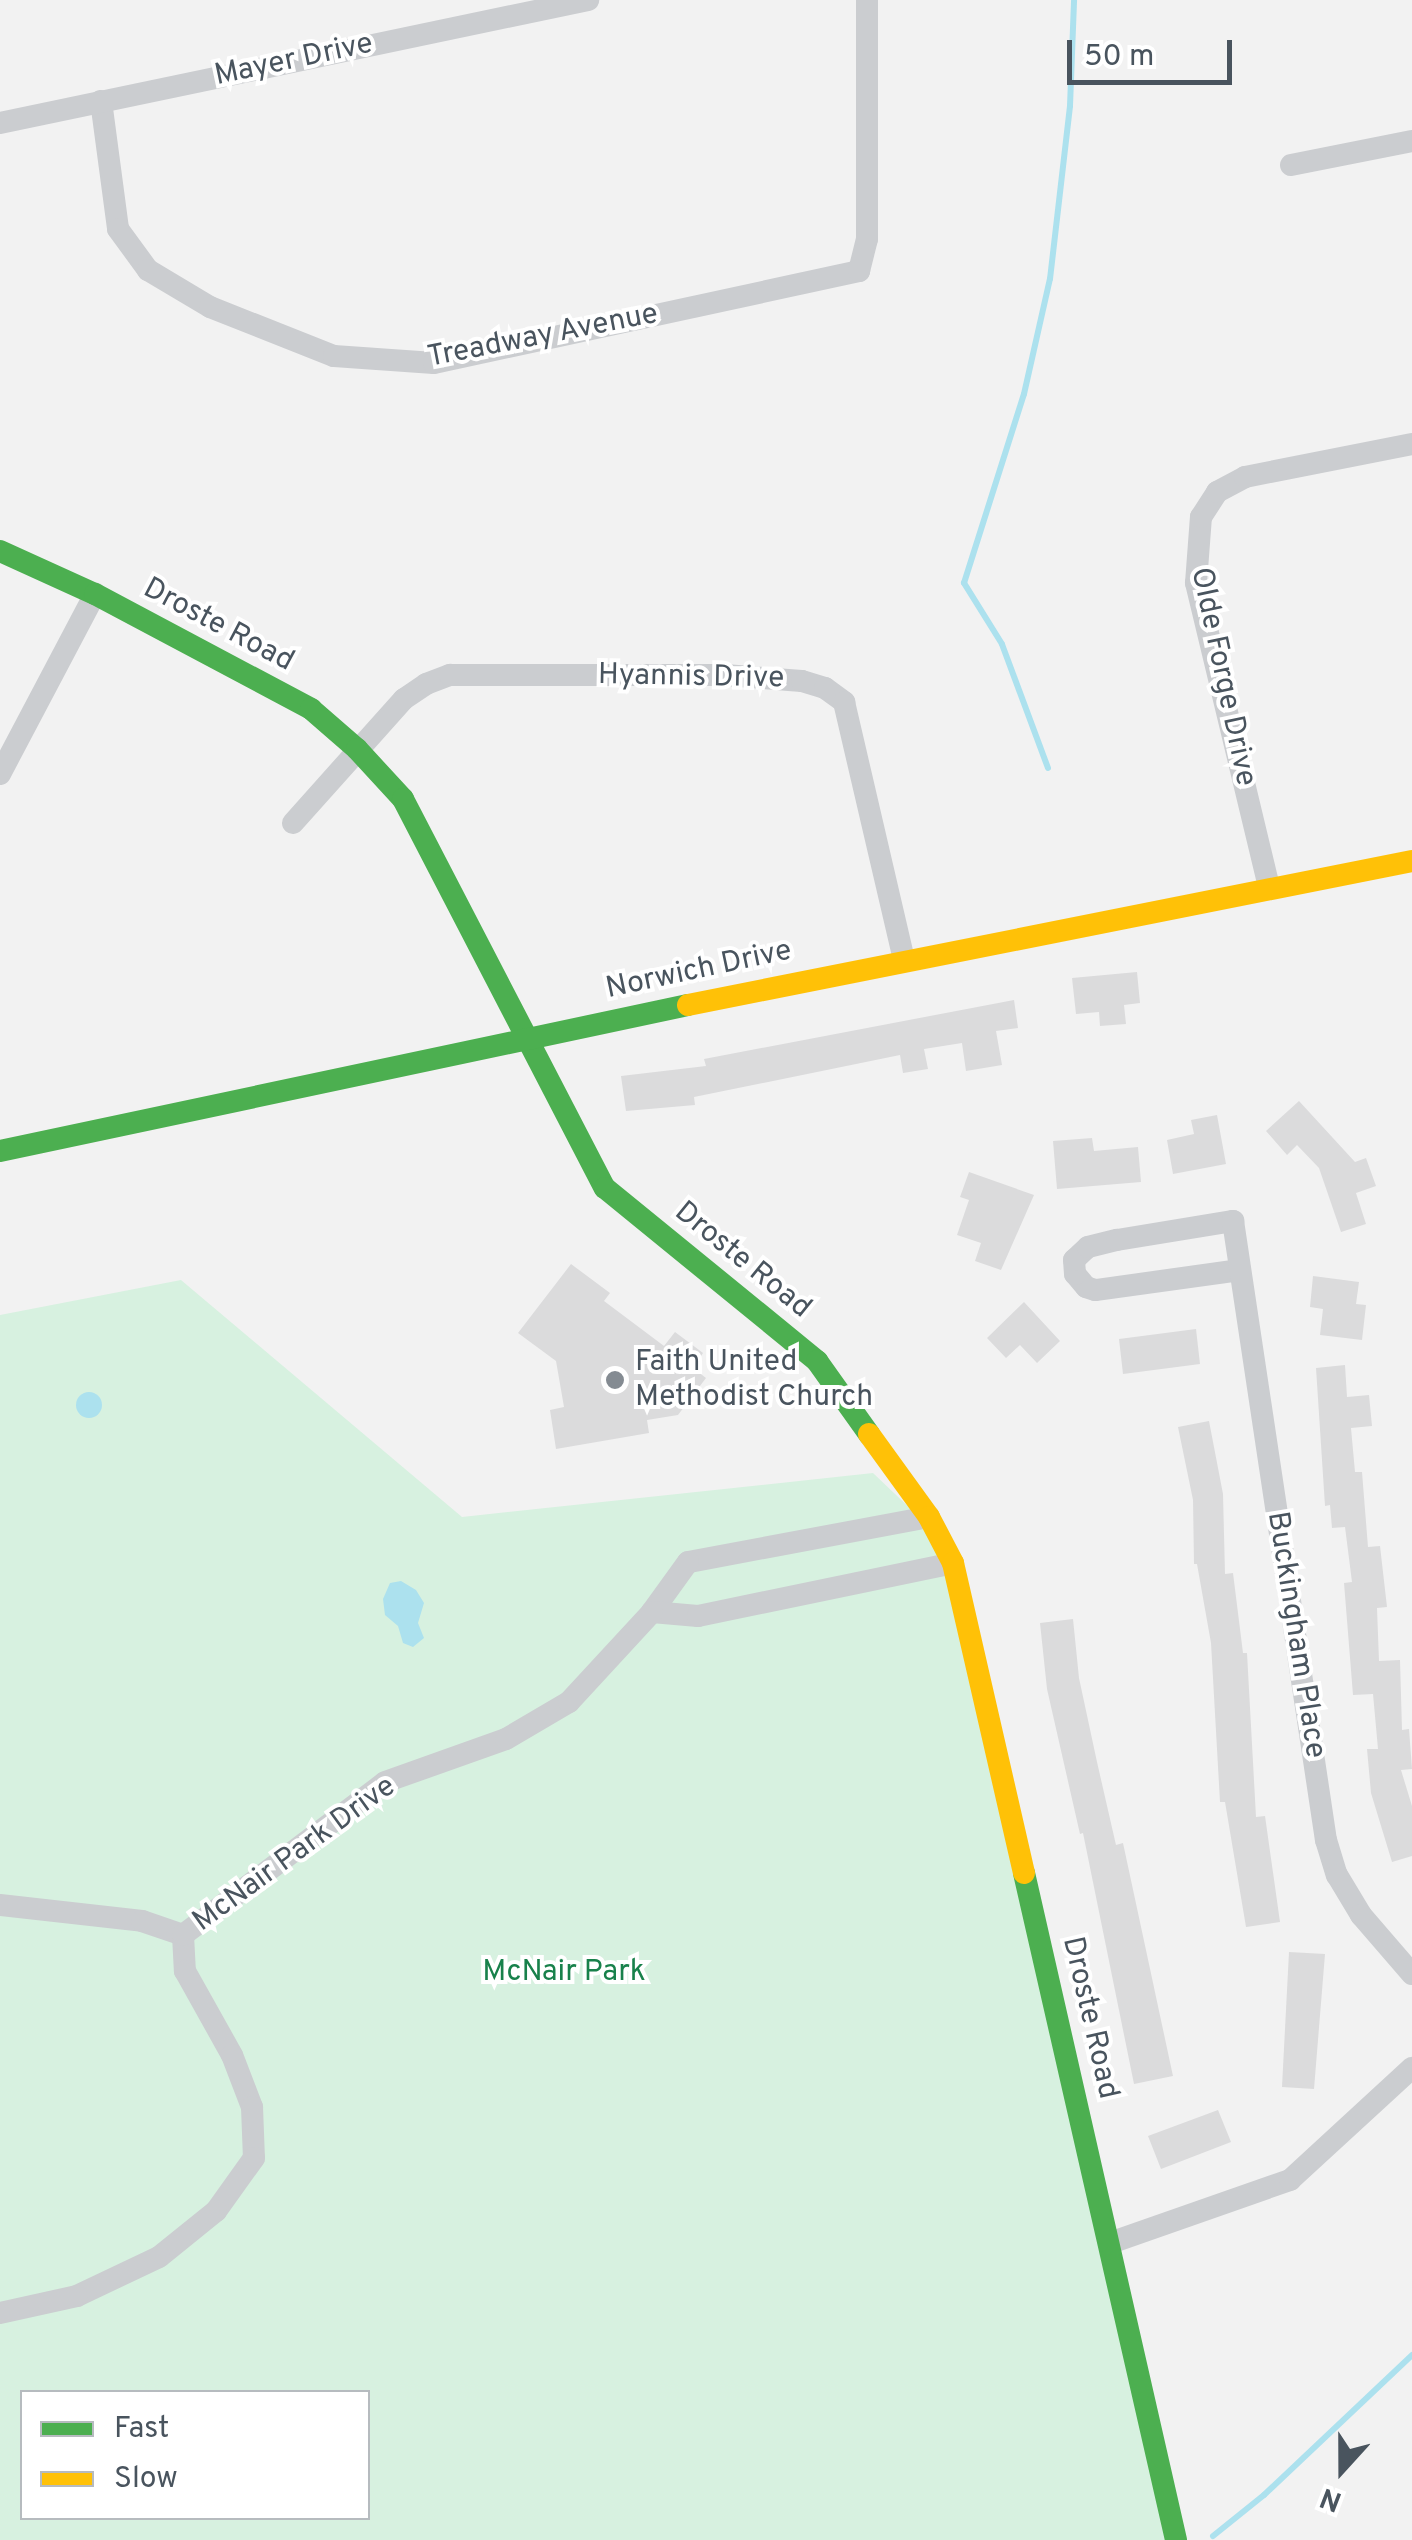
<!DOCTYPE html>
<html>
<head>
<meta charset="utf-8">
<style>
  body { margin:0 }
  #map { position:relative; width:1412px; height:2540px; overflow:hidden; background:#f2f2f2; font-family:Overpass,sans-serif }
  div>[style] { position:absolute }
  .green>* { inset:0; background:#d7f1e0 }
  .water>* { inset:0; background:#ace1ee }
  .round { border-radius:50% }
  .stream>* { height:6px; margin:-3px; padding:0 3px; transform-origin:3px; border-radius:3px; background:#ace1ee }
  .building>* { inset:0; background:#dbdbdc }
  .street>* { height:22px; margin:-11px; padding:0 11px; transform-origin:11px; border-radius:11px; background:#cbcdd0 }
  .fast>* { height:22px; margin:-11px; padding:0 11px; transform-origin:11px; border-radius:11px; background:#4caf50 }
  .slow>* { height:22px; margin:-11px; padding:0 11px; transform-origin:11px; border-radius:11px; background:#ffc107 }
  .dots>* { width:28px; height:28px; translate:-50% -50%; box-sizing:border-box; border:5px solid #fff; border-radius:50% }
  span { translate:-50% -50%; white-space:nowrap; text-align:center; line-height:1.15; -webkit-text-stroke:8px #fff; paint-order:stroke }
  .street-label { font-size:30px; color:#49545e }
  .poi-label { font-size:30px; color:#49545e }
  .left { translate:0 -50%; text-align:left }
  .park-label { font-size:30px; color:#18814b }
  .legend { position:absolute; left:20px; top:2390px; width:350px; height:130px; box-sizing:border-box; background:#fff; border:2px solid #b6bbbf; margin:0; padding:12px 18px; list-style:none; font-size:30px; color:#49545e }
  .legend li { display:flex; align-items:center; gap:20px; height:50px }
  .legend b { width:50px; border:2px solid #b6bbbf }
  .north { position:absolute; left:1292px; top:2420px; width:100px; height:100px; -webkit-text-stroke:8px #fff; paint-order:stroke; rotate:201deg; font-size:28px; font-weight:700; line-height:40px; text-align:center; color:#49545e }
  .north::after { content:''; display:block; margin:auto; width:35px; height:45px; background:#49545e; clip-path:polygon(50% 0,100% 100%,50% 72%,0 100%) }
  .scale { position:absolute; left:1067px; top:40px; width:165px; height:45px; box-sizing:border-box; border:5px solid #49545e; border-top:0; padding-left:12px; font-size:30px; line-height:35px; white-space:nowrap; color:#49545e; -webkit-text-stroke:8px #fff; paint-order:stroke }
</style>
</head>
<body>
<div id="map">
  <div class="green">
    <i style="clip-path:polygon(evenodd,181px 1280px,462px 1517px,873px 1473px,938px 1535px,1179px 2540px,0 2540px,0 1315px,181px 1280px,22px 2392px,368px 2392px,368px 2518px,22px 2518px,22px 2392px)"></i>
  </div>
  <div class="water">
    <i class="round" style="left:76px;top:1392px;width:26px;height:26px"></i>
    <i style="clip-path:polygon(401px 1581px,416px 1590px,424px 1603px,418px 1623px,424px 1638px,413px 1647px,403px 1643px,398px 1626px,385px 1615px,383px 1599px,390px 1583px)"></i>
  </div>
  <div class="stream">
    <i style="left:1048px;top:768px;width:132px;rotate:-110.4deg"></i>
    <i style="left:1002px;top:644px;width:72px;rotate:-121.9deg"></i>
    <i style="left:964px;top:583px;width:198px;rotate:-72.4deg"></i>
    <i style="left:1024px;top:394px;width:118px;rotate:-77.3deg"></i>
    <i style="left:1050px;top:279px;width:174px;rotate:-83.4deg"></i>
    <i style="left:1070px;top:106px;width:106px;rotate:-87.8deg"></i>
    <i style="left:1213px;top:2536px;width:65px;rotate:-38.8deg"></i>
    <i style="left:1264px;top:2495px;width:204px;rotate:-43.4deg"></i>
  </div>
  <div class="building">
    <i style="clip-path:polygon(1137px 972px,1140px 1003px,1124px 1005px,1126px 1024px,1100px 1026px,1099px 1012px,1076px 1014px,1072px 978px)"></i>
    <i style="clip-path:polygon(1014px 1000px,1018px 1028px,996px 1031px,1002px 1065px,966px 1071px,962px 1043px,924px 1049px,928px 1069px,903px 1073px,900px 1055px,694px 1097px,695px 1105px,626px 1111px,621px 1076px,706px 1066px,704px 1059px)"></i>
    <i style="clip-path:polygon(1299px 1101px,1355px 1162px,1366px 1158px,1376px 1186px,1356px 1193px,1366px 1224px,1341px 1232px,1319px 1168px,1297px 1145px,1287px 1155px,1266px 1131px)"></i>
    <i style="clip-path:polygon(1217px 1115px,1226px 1164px,1173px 1174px,1167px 1140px,1194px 1134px,1191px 1120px)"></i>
    <i style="clip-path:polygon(1092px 1138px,1094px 1151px,1138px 1147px,1141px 1182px,1057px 1189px,1053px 1141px)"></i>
    <i style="clip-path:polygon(969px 1172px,1034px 1195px,1001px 1270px,975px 1261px,981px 1243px,957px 1235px,969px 1200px,960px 1197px)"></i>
    <i style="clip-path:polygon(571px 1264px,610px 1293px,604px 1301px,664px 1346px,675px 1332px,703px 1353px,693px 1368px,706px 1378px,678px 1415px,647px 1420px,649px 1433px,556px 1449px,550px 1410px,564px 1407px,556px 1361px,518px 1333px)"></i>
    <i style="clip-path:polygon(1313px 1276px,1359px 1282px,1356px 1304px,1366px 1305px,1362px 1340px,1320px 1335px,1323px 1309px,1310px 1307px)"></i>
    <i style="clip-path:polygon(1024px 1302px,1060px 1341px,1037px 1363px,1020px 1345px,1006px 1358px,987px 1338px)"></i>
    <i style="clip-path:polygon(1196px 1329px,1200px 1364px,1123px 1374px,1119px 1339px)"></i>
    <i style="clip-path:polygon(1345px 1365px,1347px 1397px,1369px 1395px,1372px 1426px,1351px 1428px,1355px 1472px,1362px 1472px,1368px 1547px,1380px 1546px,1387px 1607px,1377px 1608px,1379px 1661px,1400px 1660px,1402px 1730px,1409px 1729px,1412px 1769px,1401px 1770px,1412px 1806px,1412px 1856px,1392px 1862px,1371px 1793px,1367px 1749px,1378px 1749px,1373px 1694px,1353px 1695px,1344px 1583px,1352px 1582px,1345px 1527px,1332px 1528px,1330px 1505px,1325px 1506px,1316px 1368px)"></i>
    <i style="clip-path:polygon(1209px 1421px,1223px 1494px,1225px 1574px,1233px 1573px,1243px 1653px,1247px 1653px,1256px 1817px,1265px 1816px,1280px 1922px,1246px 1927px,1225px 1802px,1220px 1802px,1211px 1643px,1197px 1564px,1194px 1564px,1193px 1500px,1178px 1427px)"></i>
    <i style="clip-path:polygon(1073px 1619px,1079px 1678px,1097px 1762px,1116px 1845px,1123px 1843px,1173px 2076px,1134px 2084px,1083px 1833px,1080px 1834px,1047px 1689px,1040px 1623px)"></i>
    <i style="clip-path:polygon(1289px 1952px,1325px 1954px,1314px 2089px,1282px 2087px)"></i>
    <i style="clip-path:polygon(1218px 2110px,1231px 2142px,1161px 2169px,1148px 2136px)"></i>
  </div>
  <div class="street">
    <i style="left:101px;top:101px;width:129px;rotate:82.4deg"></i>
    <i style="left:118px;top:229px;width:51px;rotate:53.8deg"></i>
    <i style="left:148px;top:270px;width:72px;rotate:30.8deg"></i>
    <i style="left:210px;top:307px;width:133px;rotate:21.6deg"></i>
    <i style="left:334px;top:356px;width:100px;rotate:4deg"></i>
    <i style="left:434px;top:363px;width:435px;rotate:-12.2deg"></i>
    <i style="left:859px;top:271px;width:33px;rotate:-76deg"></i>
    <i style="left:867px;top:239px;width:239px;rotate:-90deg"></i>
    <i style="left:0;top:123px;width:601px;rotate:-11.81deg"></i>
    <i style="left:1291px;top:165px;width:123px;rotate:-11.2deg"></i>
    <i style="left:0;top:774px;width:204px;rotate:-62.2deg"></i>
    <i style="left:293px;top:823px;width:166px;rotate:-48.2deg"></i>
    <i style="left:404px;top:699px;width:27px;rotate:-34deg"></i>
    <i style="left:426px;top:684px;width:26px;rotate:-21deg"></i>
    <i style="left:450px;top:675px;width:275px"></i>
    <i style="left:725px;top:675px;width:77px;rotate:4.5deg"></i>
    <i style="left:802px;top:681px;width:24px;rotate:17deg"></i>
    <i style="left:825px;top:688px;width:24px;rotate:36deg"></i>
    <i style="left:844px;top:702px;width:264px;rotate:76.9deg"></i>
    <i style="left:1269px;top:887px;width:313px;rotate:-103.5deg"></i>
    <i style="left:1196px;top:583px;width:66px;rotate:-85.7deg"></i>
    <i style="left:1201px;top:517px;width:30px;rotate:-57deg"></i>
    <i style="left:1217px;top:492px;width:32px;rotate:-28deg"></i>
    <i style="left:1245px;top:477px;width:170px;rotate:-11.2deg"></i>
    <i style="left:1240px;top:1270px;width:146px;rotate:172.1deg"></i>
    <i style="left:1095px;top:1290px;width:9px;rotate:-162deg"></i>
    <i style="left:1086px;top:1287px;width:17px;rotate:-130deg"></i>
    <i style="left:1075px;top:1274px;width:14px;rotate:-94deg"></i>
    <i style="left:1074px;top:1260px;width:19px;rotate:-43deg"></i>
    <i style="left:1088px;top:1247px;width:30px;rotate:-14deg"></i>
    <i style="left:1117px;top:1240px;width:118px;rotate:-9.3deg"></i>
    <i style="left:1233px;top:1221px;width:626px;rotate:81.46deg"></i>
    <i style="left:1326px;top:1840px;width:37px;rotate:73deg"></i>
    <i style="left:1337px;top:1875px;width:47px;rotate:59deg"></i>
    <i style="left:1361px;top:1915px;width:78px;rotate:49.2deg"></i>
    <i style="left:929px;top:1517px;width:245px;rotate:169.4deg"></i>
    <i style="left:688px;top:1562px;width:62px;rotate:125.8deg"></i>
    <i style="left:652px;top:1612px;width:46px;rotate:5deg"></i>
    <i style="left:698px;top:1616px;width:260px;rotate:-11.7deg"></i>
    <i style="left:0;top:1905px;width:143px;rotate:6.4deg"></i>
    <i style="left:142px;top:1921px;width:43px;rotate:18.9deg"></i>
    <i style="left:183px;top:1935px;width:36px;rotate:87deg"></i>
    <i style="left:185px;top:1971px;width:96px;rotate:60.8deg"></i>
    <i style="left:232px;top:2055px;width:56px;rotate:69deg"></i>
    <i style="left:252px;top:2107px;width:51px;rotate:87.8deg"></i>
    <i style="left:254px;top:2158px;width:65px;rotate:125.6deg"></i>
    <i style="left:216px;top:2211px;width:73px;rotate:141.1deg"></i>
    <i style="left:159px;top:2257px;width:91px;rotate:154.6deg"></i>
    <i style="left:77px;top:2296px;width:79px;rotate:167.6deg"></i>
    <i style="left:183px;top:1935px;width:253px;rotate:-37.1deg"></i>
    <i style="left:385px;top:1782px;width:128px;rotate:-19.6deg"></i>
    <i style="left:506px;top:1739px;width:73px;rotate:-30.4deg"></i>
    <i style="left:569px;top:1702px;width:122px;rotate:-47.3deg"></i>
    <i style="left:1110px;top:2243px;width:191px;rotate:-19.3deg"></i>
    <i style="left:1290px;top:2180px;width:166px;rotate:-42.6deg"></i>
  </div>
  <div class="fast">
    <i style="left:0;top:551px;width:104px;rotate:24.4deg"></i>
    <i style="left:95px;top:594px;width:245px;rotate:28deg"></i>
    <i style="left:311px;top:709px;width:61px;rotate:41deg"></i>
    <i style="left:357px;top:749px;width:68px;rotate:47.4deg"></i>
    <i style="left:403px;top:799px;width:438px;rotate:62.6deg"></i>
    <i style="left:605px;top:1188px;width:274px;rotate:39.2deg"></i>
    <i style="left:817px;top:1361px;width:90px;rotate:54.5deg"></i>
    <i style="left:0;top:1151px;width:703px;rotate:-11.98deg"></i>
    <i style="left:1024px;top:1873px;width:684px;rotate:77.16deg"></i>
  </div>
  <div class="slow">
    <i style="left:688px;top:1005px;width:738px;rotate:-11.25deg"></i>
    <i style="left:869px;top:1434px;width:102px;rotate:54.1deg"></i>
    <i style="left:929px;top:1517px;width:52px;rotate:62.4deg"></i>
    <i style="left:953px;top:1563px;width:318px;rotate:77.1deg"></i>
  </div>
  <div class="dots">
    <i style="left:615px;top:1380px;background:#848b92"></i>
  </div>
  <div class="street-label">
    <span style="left:294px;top:61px;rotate:-12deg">Mayer Drive</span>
    <span style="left:543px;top:337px;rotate:-11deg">Treadway Avenue</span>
    <span style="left:218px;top:626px;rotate:28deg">Droste Road</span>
    <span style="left:1222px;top:677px;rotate:78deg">Olde Forge Drive</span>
    <span style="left:691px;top:678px;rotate:1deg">Hyannis Drive</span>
    <span style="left:699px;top:971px;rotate:-12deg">Norwich Drive</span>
    <span style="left:742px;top:1261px;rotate:39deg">Droste Road</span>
    <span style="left:1295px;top:1635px;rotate:81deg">Buckingham Place</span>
    <span style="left:295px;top:1855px;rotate:-36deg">McNair Park Drive</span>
    <span style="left:1089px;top:2018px;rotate:77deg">Droste Road</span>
  </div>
  <div class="poi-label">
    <span class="left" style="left:635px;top:1380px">Faith United<br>Methodist Church</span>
  </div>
  <div class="park-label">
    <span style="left:564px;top:1973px">McNair Park</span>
  </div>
  <ul class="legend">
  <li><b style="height:12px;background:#4caf50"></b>Fast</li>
  <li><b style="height:12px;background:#ffc107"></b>Slow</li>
  </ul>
  <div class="north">N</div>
  <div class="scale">50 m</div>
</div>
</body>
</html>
